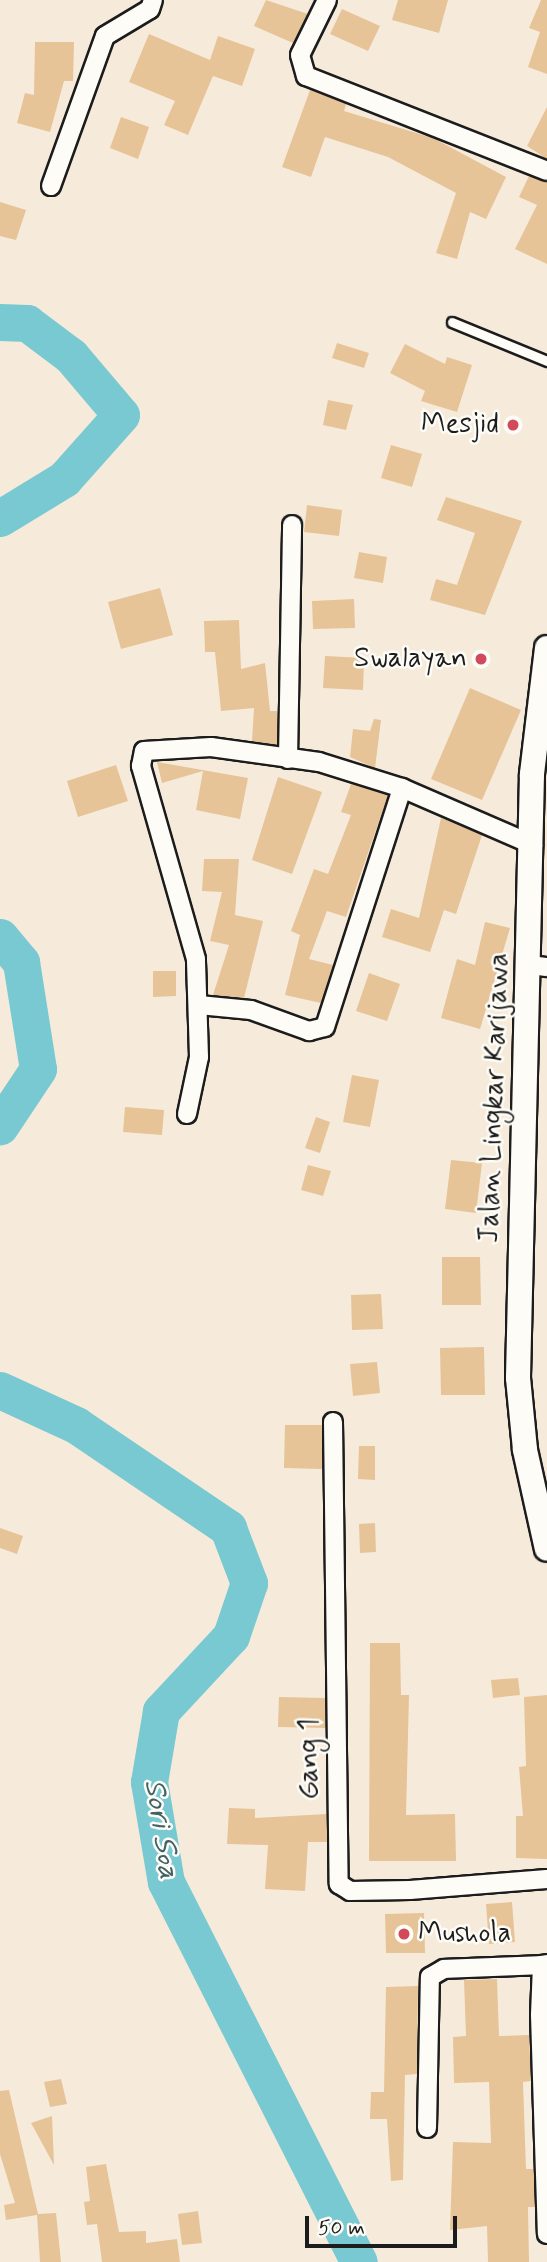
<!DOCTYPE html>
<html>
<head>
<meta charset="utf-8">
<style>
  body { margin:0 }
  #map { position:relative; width:547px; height:2262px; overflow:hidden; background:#f6ebda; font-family:Mynerve,sans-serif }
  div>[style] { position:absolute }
  .river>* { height:37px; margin:-18.5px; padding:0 18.5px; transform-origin:18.5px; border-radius:18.5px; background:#78c9d1 }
  .building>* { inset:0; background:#e7c398 }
  .roads { filter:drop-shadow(2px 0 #1c1c1c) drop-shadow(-2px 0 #1c1c1c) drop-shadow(0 2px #1c1c1c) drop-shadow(0 -2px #1c1c1c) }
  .lane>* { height:9px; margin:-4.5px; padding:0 4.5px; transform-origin:4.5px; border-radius:4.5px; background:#fdfcf7 }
  .street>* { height:18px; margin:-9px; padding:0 9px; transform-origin:9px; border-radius:9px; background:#fdfcf7 }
  .secondary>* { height:24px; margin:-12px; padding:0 12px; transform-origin:12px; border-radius:12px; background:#fdfcf7 }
  .dots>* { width:19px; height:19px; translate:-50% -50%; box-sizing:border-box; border:4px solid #fdfcf7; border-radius:50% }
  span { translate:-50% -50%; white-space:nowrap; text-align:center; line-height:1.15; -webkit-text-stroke:5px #fdfcf7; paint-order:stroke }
  .poi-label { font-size:28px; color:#1c1c1c }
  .right { translate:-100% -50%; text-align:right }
  .left { translate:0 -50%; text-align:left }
  .street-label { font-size:28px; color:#1c1c1c }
  .water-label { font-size:30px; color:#416164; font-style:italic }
  .scale { position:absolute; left:305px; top:2216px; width:152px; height:32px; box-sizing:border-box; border:4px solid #1c1c1c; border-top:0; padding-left:9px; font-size:21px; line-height:24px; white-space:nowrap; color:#1c1c1c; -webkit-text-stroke:5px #fdfcf7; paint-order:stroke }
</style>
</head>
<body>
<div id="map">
  <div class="river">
    <i style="left:0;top:322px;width:27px;rotate:2deg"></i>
    <i style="left:27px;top:323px;width:55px;rotate:36.9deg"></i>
    <i style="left:71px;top:356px;width:77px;rotate:49.7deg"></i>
    <i style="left:121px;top:415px;width:86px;rotate:131.7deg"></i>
    <i style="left:64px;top:479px;width:75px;rotate:148.6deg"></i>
    <i style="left:0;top:937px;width:33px;rotate:50deg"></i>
    <i style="left:21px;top:962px;width:108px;rotate:81deg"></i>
    <i style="left:38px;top:1069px;width:69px;rotate:123.7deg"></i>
    <i style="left:0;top:1390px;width:84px;rotate:24.7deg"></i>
    <i style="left:76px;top:1425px;width:184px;rotate:34.1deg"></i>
    <i style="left:228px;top:1528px;width:59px;rotate:69.1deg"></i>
    <i style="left:249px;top:1583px;width:56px;rotate:108.8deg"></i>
    <i style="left:231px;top:1636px;width:103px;rotate:133deg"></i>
    <i style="left:161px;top:1711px;width:72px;rotate:99.6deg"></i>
    <i style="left:149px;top:1782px;width:101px;rotate:80.4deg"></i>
    <i style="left:166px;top:1882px;width:426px;rotate:63.1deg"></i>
  </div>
  <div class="building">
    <i style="clip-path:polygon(266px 0,308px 14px,293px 43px,254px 26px)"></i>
    <i style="clip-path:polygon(398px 0,448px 0,439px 33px,392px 20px)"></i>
    <i style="clip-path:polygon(541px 0,547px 0,547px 74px,528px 67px,540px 32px,529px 28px)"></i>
    <i style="clip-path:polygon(342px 9px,380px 26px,368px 51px,330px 34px)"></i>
    <i style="clip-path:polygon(149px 34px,210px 60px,218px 36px,255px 49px,242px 86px,213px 76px,188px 135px,164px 125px,175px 101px,129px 82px)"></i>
    <i style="clip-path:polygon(35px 42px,74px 42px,73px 81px,64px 81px,50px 132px,17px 123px,25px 93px,34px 95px)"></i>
    <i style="clip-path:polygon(310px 90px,346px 104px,344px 111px,433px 138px,506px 177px,486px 219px,470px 212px,457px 259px,436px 253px,456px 193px,388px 157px,325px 137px,311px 177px,282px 167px)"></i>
    <i style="clip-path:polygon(547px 107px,547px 159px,527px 146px)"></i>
    <i style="clip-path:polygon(121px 117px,149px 127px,138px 159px,110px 148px)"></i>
    <i style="clip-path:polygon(529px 176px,547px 182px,547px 264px,515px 249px,537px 205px,519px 197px)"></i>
    <i style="clip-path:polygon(0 202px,26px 210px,16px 240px,0 236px)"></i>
    <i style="clip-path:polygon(337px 343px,369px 353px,364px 368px,332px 358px)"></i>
    <i style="clip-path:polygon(405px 344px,445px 364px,447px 357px,472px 365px,457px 412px,421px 401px,425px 391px,390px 373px)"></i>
    <i style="clip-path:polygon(328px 400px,353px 405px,346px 430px,323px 425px)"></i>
    <i style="clip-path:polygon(391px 445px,422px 454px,412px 487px,381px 478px)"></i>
    <i style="clip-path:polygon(446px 497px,522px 521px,485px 615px,430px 600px,436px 579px,457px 585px,475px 533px,437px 520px)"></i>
    <i style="clip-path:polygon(307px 505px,342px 510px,339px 536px,304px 532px)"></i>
    <i style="clip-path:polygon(359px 552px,387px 557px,383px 583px,354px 578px)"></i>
    <i style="clip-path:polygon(160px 588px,173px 635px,121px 649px,108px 602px)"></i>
    <i style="clip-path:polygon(354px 599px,355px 628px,313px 629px,312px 601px)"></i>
    <i style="clip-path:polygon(239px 620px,241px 669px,265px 663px,270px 711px,277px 711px,277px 745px,252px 741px,254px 708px,221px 711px,215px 652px,205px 652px,204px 621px)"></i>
    <i style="clip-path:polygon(325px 656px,364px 658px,363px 690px,323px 688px)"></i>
    <i style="clip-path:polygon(470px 688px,521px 710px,482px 800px,431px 779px)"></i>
    <i style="clip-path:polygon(374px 719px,381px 720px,375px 768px,350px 757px,353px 729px,370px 731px)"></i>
    <i style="clip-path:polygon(157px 762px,248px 778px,240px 819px,196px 810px,203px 771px,162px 783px)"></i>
    <i style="clip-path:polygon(116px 765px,128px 801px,78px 817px,67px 781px)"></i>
    <i style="clip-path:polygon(278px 777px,322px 792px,292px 874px,252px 860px)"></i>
    <i style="clip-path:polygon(351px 784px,388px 795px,346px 917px,327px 911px,309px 959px,333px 965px,321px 1003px,285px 995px,300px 935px,291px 931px,314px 869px,328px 874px,351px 815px,341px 812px)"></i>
    <i style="clip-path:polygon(441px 818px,482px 835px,456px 914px,444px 910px,430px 952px,382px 937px,391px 909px,419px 918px)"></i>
    <i style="clip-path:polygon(204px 859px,239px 859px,235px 915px,263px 921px,244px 998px,213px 995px,229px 945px,210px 941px,222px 892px,202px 891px)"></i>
    <i style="clip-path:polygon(485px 922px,510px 928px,480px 1029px,441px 1018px,457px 959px,475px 965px)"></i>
    <i style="clip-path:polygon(153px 971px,176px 971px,176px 996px,153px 997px)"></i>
    <i style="clip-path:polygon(369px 973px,400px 984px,387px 1021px,356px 1011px)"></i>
    <i style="clip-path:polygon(352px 1075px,379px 1080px,370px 1127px,343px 1122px)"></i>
    <i style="clip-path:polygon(125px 1107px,164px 1110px,162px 1135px,123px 1132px)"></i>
    <i style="clip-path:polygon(316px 1117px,330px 1122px,320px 1153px,305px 1148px)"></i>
    <i style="clip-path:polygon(451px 1160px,482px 1163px,476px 1213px,445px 1209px)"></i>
    <i style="clip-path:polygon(308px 1165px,331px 1171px,323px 1196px,301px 1190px)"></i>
    <i style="clip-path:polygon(442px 1257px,480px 1257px,481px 1305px,442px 1305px)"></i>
    <i style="clip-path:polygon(381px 1294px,383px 1329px,352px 1330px,351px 1295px)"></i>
    <i style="clip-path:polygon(484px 1347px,485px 1395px,441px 1395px,440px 1348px)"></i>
    <i style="clip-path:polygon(377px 1362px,380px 1393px,353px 1396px,350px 1364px)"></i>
    <i style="clip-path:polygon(285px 1425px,322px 1425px,322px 1469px,284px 1468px)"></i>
    <i style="clip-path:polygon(359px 1446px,375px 1446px,375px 1480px,358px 1479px)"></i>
    <i style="clip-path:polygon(375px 1523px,376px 1552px,360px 1553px,359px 1524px)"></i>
    <i style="clip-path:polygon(0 1528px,23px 1536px,17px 1554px,0 1548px)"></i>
    <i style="clip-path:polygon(370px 1643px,400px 1643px,401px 1695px,409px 1695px,406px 1815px,455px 1814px,456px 1861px,369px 1861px)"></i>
    <i style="clip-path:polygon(518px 1678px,520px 1695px,493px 1698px,491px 1680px)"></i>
    <i style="clip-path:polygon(547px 1695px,547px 1859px,516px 1858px,516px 1816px,523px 1816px,519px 1767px,526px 1766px,524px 1697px)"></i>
    <i style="clip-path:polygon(279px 1697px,325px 1698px,326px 1728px,278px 1727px)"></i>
    <i style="clip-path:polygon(229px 1808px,255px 1809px,255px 1818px,327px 1814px,327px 1842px,308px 1842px,305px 1891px,265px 1889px,268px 1845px,227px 1844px)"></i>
    <i style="clip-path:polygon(512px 1902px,515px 1942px,489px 1944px,486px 1904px)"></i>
    <i style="clip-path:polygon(424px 1913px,425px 1953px,386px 1953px,385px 1914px)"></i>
    <i style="clip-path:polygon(497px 1979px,499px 2036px,529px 2035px,531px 2081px,523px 2082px,526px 2169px,534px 2169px,535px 2207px,528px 2207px,529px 2262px,488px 2262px,487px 2226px,450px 2230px,453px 2142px,491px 2143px,489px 2082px,454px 2083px,453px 2037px,466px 2036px,464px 1980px)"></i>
    <i style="clip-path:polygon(418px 1986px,417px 2074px,405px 2075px,403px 2180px,391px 2181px,387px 2119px,370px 2119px,371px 2092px,384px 2092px,386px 1987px)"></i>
    <i style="clip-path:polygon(61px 2079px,67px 2104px,50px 2107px,44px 2082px)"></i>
    <i style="clip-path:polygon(9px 2090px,38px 2214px,56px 2213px,61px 2262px,40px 2262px,37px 2215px,6px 2220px,4px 2205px,15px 2203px,0 2154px,0 2091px)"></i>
    <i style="clip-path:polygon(52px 2116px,54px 2165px,31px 2123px)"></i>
    <i style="clip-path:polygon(106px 2164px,119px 2232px,146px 2231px,146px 2243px,177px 2239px,180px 2262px,102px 2262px,97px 2224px,87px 2225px,84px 2202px,90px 2201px,86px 2167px)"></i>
    <i style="clip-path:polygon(198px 2211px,202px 2243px,182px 2245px,178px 2214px)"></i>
  </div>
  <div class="roads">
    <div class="lane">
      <i style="left:452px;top:322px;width:103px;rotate:22.3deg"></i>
    </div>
    <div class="street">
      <i style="left:327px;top:0;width:61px;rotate:116.1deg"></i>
      <i style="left:300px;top:55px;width:22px;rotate:74deg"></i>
      <i style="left:306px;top:76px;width:259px;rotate:21.5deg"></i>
      <i style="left:51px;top:186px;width:159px;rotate:-70.2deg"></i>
      <i style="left:105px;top:36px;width:52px;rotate:-31deg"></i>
      <i style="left:150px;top:9px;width:9px;rotate:-72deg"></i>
      <i style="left:288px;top:759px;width:234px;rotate:-89deg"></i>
      <i style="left:530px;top:965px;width:17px;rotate:7deg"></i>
      <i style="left:199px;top:1005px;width:52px;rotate:5.5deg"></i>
      <i style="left:251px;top:1010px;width:62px;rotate:19.9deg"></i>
      <i style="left:309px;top:1031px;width:16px;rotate:-14deg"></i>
      <i style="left:325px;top:1027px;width:251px;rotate:-72.1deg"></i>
      <i style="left:187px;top:1114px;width:58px;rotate:-78.1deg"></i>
      <i style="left:199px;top:1057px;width:98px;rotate:-91.8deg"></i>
      <i style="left:196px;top:959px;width:201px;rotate:-105.9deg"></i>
      <i style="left:141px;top:766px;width:15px;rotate:-79deg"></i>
      <i style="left:144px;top:751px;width:67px;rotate:-3.4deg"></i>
      <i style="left:211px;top:747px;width:109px;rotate:7.9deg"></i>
      <i style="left:319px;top:762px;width:87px;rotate:17.4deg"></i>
      <i style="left:402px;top:788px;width:143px;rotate:23.5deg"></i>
      <i style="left:333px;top:1422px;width:462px;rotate:89.3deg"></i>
      <i style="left:339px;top:1884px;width:13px;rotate:32deg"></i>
      <i style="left:350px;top:1891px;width:60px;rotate:-1deg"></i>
      <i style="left:410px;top:1890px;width:137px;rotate:-4.6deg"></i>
      <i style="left:547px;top:1964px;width:5px;rotate:169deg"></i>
      <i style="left:542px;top:1965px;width:50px;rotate:92.3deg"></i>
      <i style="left:540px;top:2015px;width:219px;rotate:88.2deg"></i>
      <i style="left:427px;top:2128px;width:151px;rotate:-88.9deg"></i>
      <i style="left:430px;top:1977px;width:16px;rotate:-30deg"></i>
      <i style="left:444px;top:1969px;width:98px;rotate:-2.3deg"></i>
    </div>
    <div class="secondary">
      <i style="left:547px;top:648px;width:127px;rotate:96.8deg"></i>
      <i style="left:532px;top:774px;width:604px;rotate:91.33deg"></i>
      <i style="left:518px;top:1378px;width:72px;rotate:84.4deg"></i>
      <i style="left:525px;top:1450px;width:101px;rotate:77.5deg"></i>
    </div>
  </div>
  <div class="dots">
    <i style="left:513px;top:425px;background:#d1495b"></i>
    <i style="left:481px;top:659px;background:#d1495b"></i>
    <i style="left:404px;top:1934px;background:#d1495b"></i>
  </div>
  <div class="poi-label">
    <span class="right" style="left:499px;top:425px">Mesjid</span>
    <span class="right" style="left:467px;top:659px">Swalayan</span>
    <span class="left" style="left:418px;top:1934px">Mushola</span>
  </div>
  <div class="street-label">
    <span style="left:495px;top:1098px;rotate:-88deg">Jalan Lingkar Karijawa</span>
    <span style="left:310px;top:1759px;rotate:-90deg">Gang 1</span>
  </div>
  <div class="water-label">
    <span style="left:161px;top:1829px;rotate:81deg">Sori Soa</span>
  </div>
  <div class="scale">50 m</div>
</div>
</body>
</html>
